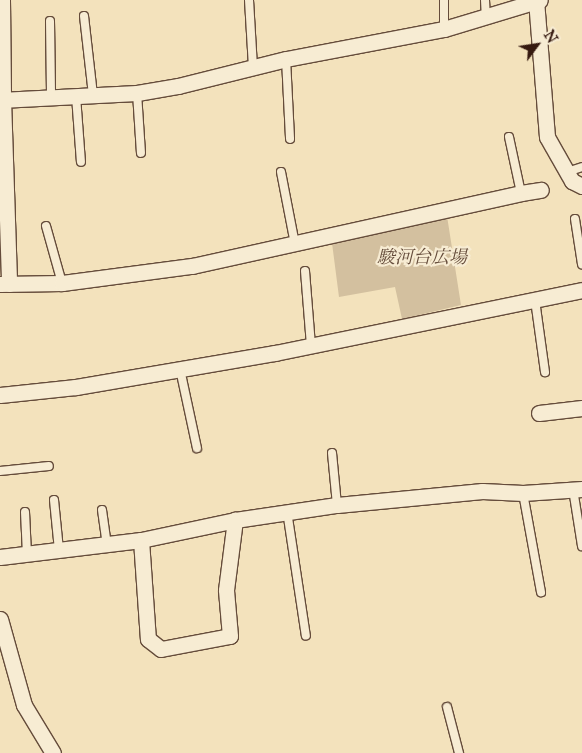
<!DOCTYPE html>
<html>
<head>
<meta charset="utf-8">
<style>
  body { margin:0 }
  #map { position:relative; width:582px; height:753px; overflow:hidden; background:#f3e2bc; font-family:"IM FELL Great Primer","Noto Serif JP",serif }
  div>[style] { position:absolute }
  .green>* { inset:0; background:#d3c09f }
  .roads { filter:drop-shadow(1px 0 #654c3b) drop-shadow(-1px 0 #654c3b) drop-shadow(0 1px #654c3b) drop-shadow(0 -1px #654c3b) }
  .lane>* { height:8px; margin:-4px; padding:0 4px; transform-origin:4px; border-radius:4px; background:#f7ecd3 }
  .street>* { height:15px; margin:-7.5px; padding:0 7.5px; transform-origin:7.5px; border-radius:7.5px; background:#f7ecd3 }
  span { translate:-50% -50%; white-space:nowrap; text-align:center; line-height:1.15; -webkit-text-stroke:4.5px #f7ecd3; paint-order:stroke }
  .park-label { font-size:18px; color:#654c3b; font-style:italic }
  .north { position:absolute; left:512px; top:20px; width:50px; height:50px; -webkit-text-stroke:4px #f7ecd3; paint-order:stroke; rotate:59deg; font-size:14px; font-weight:700; line-height:20px; text-align:center; color:#361a10 }
  .north::after { content:''; display:block; margin:auto; width:18px; height:22px; background:#361a10; clip-path:polygon(50% 0,100% 100%,50% 72%,0 100%) }
</style>
</head>
<body>
<div id="map">
  <div class="green">
    <i style="clip-path:polygon(447px 216px,461px 305px,402px 319px,395px 287px,339px 297px,332px 243px)"></i>
  </div>
  <div class="roads">
    <div class="lane">
      <i style="left:249px;top:0;width:67px;rotate:86.6deg"></i>
      <i style="left:444px;top:0;width:29px;rotate:90deg"></i>
      <i style="left:485px;top:0;width:17px;rotate:87deg"></i>
      <i style="left:84px;top:16px;width:80px;rotate:83.5deg"></i>
      <i style="left:50px;top:21px;width:76px;rotate:89.2deg"></i>
      <i style="left:286px;top:59px;width:80px;rotate:87.1deg"></i>
      <i style="left:137px;top:93px;width:60px;rotate:86.2deg"></i>
      <i style="left:76px;top:96px;width:66px;rotate:85.7deg"></i>
      <i style="left:509px;top:137px;width:57px;rotate:77.9deg"></i>
      <i style="left:281px;top:172px;width:73px;rotate:79deg"></i>
      <i style="left:567px;top:172px;width:16px;rotate:-18deg"></i>
      <i style="left:575px;top:219px;width:46px;rotate:81.2deg"></i>
      <i style="left:46px;top:226px;width:59px;rotate:74.3deg"></i>
      <i style="left:305px;top:271px;width:74px;rotate:85.4deg"></i>
      <i style="left:535px;top:300px;width:73px;rotate:82.1deg"></i>
      <i style="left:180px;top:369px;width:81px;rotate:77.9deg"></i>
      <i style="left:332px;top:453px;width:52px;rotate:84.5deg"></i>
      <i style="left:0;top:471px;width:49px;rotate:-5.8deg"></i>
      <i style="left:573px;top:489px;width:58px;rotate:81deg"></i>
      <i style="left:523px;top:493px;width:101px;rotate:79.7deg"></i>
      <i style="left:54px;top:500px;width:50px;rotate:84.3deg"></i>
      <i style="left:102px;top:510px;width:34px;rotate:82deg"></i>
      <i style="left:287px;top:511px;width:126px;rotate:81.4deg"></i>
      <i style="left:25px;top:512px;width:42px;rotate:87.3deg"></i>
      <i style="left:447px;top:707px;width:48px;rotate:75.4deg"></i>
    </div>
    <div class="street">
      <i style="left:2px;top:0;width:99px;rotate:89.4deg"></i>
      <i style="left:3px;top:99px;width:185px;rotate:88.1deg"></i>
      <i style="left:536px;top:0;width:137px;rotate:85.4deg"></i>
      <i style="left:547px;top:137px;width:51px;rotate:60.4deg"></i>
      <i style="left:572px;top:181px;width:11px;rotate:27deg"></i>
      <i style="left:0;top:100px;width:137px;rotate:-2.9deg"></i>
      <i style="left:137px;top:93px;width:42px;rotate:-9.7deg"></i>
      <i style="left:178px;top:86px;width:111px;rotate:-14deg"></i>
      <i style="left:286px;top:59px;width:161px;rotate:-10.8deg"></i>
      <i style="left:444px;top:29px;width:100px;rotate:-16.8deg"></i>
      <i style="left:0;top:284px;width:62px;rotate:-0.9deg"></i>
      <i style="left:62px;top:283px;width:131px;rotate:-7.5deg"></i>
      <i style="left:192px;top:266px;width:337px;rotate:-12.5deg"></i>
      <i style="left:521px;top:193px;width:20px;rotate:-9deg"></i>
      <i style="left:0;top:395px;width:76px;rotate:-6deg"></i>
      <i style="left:76px;top:387px;width:202px;rotate:-9.7deg"></i>
      <i style="left:275px;top:353px;width:313px;rotate:-11.6deg"></i>
      <i style="left:539px;top:413px;width:43px;rotate:-6.6deg"></i>
      <i style="left:141px;top:540px;width:99px;rotate:86deg"></i>
      <i style="left:148px;top:639px;width:16px;rotate:38deg"></i>
      <i style="left:161px;top:649px;width:70px;rotate:-10.7deg"></i>
      <i style="left:230px;top:636px;width:46px;rotate:-95deg"></i>
      <i style="left:226px;top:590px;width:71px;rotate:-82.7deg"></i>
      <i style="left:235px;top:520px;width:103px;rotate:-8.4deg"></i>
      <i style="left:337px;top:505px;width:146px;rotate:-5.5deg"></i>
      <i style="left:482px;top:491px;width:41px;rotate:2.8deg"></i>
      <i style="left:523px;top:493px;width:59px;rotate:-3.9deg"></i>
      <i style="left:0;top:557px;width:142px;rotate:-6.9deg"></i>
      <i style="left:141px;top:540px;width:96px;rotate:-12deg"></i>
      <i style="left:0;top:619px;width:89px;rotate:74.4deg"></i>
      <i style="left:24px;top:705px;width:56px;rotate:58.9deg"></i>
    </div>
  </div>
  <div class="park-label">
    <span style="left:422px;top:257px">駿河台広場</span>
  </div>
  <div class="north">N</div>
</div>
</body>
</html>
